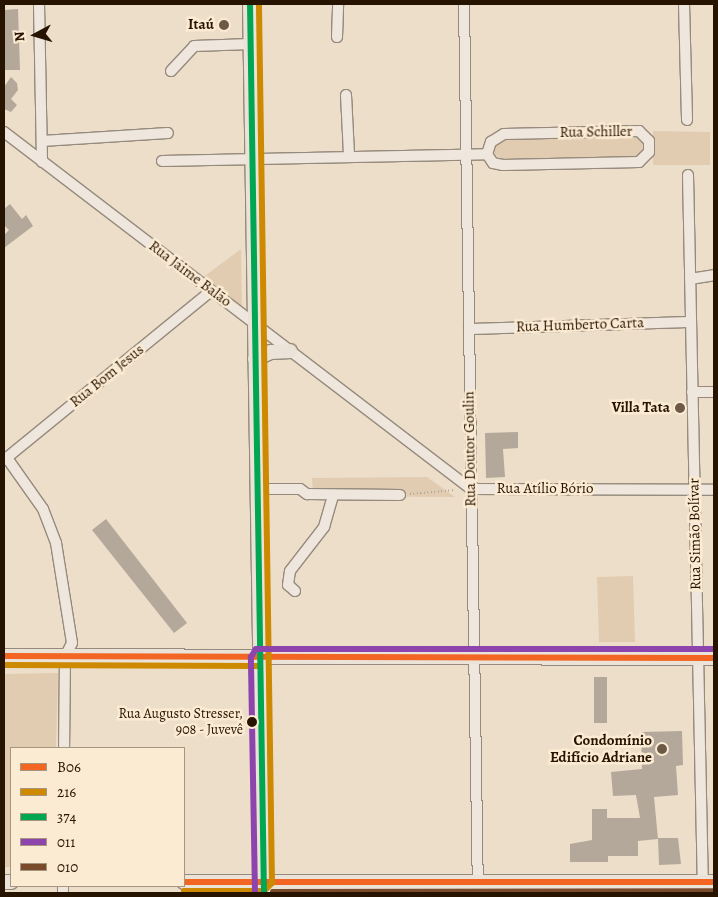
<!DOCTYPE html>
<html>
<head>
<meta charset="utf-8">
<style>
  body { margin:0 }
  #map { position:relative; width:718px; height:897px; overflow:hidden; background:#eddeca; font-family:Alegreya,serif }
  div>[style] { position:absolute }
  .green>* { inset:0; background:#e1ccb1 }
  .building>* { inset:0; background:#b3a89a }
  .path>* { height:2px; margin-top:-1px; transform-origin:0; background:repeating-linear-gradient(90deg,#b1a89d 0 1px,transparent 0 3.5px) }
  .roads { filter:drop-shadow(1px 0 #958a7c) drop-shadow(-1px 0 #958a7c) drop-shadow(0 1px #958a7c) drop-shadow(0 -1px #958a7c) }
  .minor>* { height:10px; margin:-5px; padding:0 5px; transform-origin:5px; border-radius:5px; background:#efe7dd }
  .major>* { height:14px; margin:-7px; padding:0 7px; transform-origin:7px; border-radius:7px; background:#ece3d8 }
  .bus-1>* { height:6px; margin:-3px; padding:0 3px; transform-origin:3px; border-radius:3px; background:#f26522 }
  .bus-2>* { height:6px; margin:-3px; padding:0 3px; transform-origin:3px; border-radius:3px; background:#cd8900 }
  .bus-3>* { height:6px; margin:-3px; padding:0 3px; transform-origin:3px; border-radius:3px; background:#00a651 }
  .bus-4>* { height:6px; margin:-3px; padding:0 3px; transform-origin:3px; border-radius:3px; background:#8e44ad }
  .bus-5>* { height:6px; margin:-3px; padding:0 3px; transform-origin:3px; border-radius:3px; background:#7a4b2a }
  .dots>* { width:14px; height:14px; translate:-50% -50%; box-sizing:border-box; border:2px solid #fcebd3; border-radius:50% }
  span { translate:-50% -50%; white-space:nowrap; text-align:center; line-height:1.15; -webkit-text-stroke:5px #fcebd3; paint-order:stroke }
  .bus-label { font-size:14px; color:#261300 }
  .right { translate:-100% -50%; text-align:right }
  .poi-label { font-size:15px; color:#261300; font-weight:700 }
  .street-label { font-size:15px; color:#261300 }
  .frame { position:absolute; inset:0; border:5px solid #261300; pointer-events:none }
  .legend { position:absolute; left:10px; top:747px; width:175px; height:140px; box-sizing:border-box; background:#fcebd3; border:1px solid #a6957f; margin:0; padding:6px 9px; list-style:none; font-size:15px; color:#261300 }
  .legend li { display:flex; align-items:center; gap:10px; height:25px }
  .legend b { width:25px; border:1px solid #a6957f }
  .north { position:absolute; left:10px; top:10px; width:50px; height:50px; -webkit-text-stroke:4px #fcebd3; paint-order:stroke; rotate:264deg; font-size:14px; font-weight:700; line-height:20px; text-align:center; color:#261300 }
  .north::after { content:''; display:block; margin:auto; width:18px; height:22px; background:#261300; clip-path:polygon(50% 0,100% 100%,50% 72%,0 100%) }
</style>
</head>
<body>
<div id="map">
  <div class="green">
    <i style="clip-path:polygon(653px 131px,710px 132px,710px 165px,653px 165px)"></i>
    <i style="clip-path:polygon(635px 136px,644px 143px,645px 149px,636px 157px,502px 161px,492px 151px,503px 139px)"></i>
    <i style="clip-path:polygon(241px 249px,242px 310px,202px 278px)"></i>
    <i style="clip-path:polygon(427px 477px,455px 497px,313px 496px,312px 478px)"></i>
    <i style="clip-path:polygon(633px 576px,635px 642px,599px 642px,597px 577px)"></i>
    <i style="clip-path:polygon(58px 673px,56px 748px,11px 748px,11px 867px,4px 867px,4px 674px)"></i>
  </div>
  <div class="building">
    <i style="clip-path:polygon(18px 9px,20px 70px,4px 70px,4px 10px)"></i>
    <i style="clip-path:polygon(11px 77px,17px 83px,18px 90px,11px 99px,17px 105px,11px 112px,4px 109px,4px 87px)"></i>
    <i style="clip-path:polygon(10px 204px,22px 219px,26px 215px,33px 226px,4px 248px,4px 235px,9px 230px,4px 225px,4px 209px)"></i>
    <i style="clip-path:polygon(518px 432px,518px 448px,503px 449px,505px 477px,486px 478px,485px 433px)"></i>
    <i style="clip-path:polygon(106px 519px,187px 623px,174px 633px,92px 530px)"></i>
    <i style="clip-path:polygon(594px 677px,607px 677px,607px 723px,594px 723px)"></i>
    <i style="clip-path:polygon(682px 731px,683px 765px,676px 766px,678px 795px,654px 797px,658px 839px,638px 841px,638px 856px,608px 856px,608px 862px,570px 862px,570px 844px,592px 840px,592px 809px,607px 809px,607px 818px,640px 818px,636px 795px,613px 796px,611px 772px,642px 769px,641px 732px)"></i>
    <i style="clip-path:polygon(658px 838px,678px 838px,681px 864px,659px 865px)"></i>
  </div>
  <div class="path">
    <i style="left:410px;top:494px;width:45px;rotate:-5.1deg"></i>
  </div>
  <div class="roads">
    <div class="minor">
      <i style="left:39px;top:4px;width:158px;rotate:88.9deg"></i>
      <i style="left:464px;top:4px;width:889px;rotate:89.1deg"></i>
      <i style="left:684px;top:4px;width:116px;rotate:88.5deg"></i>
      <i style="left:337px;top:37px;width:33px;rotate:-88deg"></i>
      <i style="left:171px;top:71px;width:34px;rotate:-47deg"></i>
      <i style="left:194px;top:46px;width:57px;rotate:-2deg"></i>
      <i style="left:346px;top:95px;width:60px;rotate:87.1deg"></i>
      <i style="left:639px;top:131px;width:14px;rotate:45deg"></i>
      <i style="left:649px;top:141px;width:11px;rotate:90deg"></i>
      <i style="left:649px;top:152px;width:14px;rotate:135deg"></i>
      <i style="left:639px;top:162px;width:136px;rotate:178.7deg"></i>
      <i style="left:503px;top:165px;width:10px;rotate:-169deg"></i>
      <i style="left:493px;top:163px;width:11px;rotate:-124deg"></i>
      <i style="left:487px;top:154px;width:13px;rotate:-72deg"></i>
      <i style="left:491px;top:142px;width:15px;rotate:-32deg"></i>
      <i style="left:504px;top:134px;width:135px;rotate:-1.3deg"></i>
      <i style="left:4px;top:132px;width:588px;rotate:37.4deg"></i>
      <i style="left:471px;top:489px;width:243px;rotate:0.2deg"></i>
      <i style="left:42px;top:141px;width:126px;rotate:-3.6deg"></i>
      <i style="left:162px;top:161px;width:325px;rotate:-1.2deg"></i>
      <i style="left:688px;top:175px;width:718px;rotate:88.8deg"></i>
      <i style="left:690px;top:279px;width:24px;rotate:-9deg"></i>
      <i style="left:469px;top:329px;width:222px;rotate:-1.8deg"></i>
      <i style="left:692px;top:392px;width:22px"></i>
      <i style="left:7px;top:458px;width:62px;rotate:54.8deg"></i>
      <i style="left:43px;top:509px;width:36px;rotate:69deg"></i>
      <i style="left:56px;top:543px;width:101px;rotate:80.9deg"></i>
      <i style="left:72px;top:643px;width:16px;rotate:117deg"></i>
      <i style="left:65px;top:657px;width:91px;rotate:90.6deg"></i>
      <i style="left:4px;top:460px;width:267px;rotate:-39.2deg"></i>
      <i style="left:257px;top:489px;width:43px"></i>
      <i style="left:300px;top:489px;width:9px;rotate:36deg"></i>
      <i style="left:307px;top:494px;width:93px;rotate:0.6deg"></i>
      <i style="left:295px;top:591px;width:9px;rotate:-139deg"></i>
      <i style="left:288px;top:585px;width:14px;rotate:-82deg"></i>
      <i style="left:290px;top:571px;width:56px;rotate:-52.3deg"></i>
      <i style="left:324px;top:527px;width:33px;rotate:-74deg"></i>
      <i style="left:63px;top:893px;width:7px;rotate:-90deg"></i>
    </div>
    <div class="major">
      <i style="left:250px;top:4px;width:889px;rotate:89.1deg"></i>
      <i style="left:255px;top:359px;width:17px;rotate:-24deg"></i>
      <i style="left:271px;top:352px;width:19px;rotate:-3deg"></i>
      <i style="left:4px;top:656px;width:710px;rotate:0.16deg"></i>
      <i style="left:4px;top:882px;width:7px"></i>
      <i style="left:184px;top:882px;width:530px"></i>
    </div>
  </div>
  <div class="bus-1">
    <i style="left:4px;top:656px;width:710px;rotate:0.16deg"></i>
    <i style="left:184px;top:882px;width:530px"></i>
  </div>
  <div class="bus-2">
    <i style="left:4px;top:665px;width:256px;rotate:0.2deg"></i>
    <i style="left:184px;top:891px;width:80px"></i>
    <i style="left:264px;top:891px;width:11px;rotate:-45deg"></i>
    <i style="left:272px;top:883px;width:879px;rotate:-90.85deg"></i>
  </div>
  <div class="bus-3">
    <i style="left:250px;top:4px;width:889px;rotate:89.1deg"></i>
  </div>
  <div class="bus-4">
    <i style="left:255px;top:893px;width:236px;rotate:-91deg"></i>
    <i style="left:251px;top:657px;width:9px;rotate:-58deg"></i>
    <i style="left:256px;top:649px;width:458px"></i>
  </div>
  <div class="bus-5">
    <i style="left:273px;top:892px;width:441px;rotate:-0.1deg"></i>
  </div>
  <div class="dots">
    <i style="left:224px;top:25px;background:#6c5a47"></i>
    <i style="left:680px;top:408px;background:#6c5a47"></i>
    <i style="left:252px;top:722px;background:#261300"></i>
    <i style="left:662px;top:749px;background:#6c5a47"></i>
  </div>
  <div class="bus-label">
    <span class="right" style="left:243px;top:722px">Rua Augusto Stresser,<br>908 - Juvevê</span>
  </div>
  <div class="poi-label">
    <span class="right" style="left:214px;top:25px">Itaú</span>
    <span class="right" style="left:670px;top:408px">Villa Tata</span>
    <span class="right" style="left:652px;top:749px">Condomínio<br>Edifício Adriane</span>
  </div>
  <div class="street-label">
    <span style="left:596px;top:132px;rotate:-1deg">Rua Schiller</span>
    <span style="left:190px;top:274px;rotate:37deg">Rua Jaime Balão</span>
    <span style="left:580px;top:325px;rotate:-2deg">Rua Humberto Carta</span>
    <span style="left:107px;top:376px;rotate:-39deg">Rua Bom Jesus</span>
    <span style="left:470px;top:449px;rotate:-91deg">Rua Doutor Goulin</span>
    <span style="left:545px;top:489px">Rua Atílio Bório</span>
    <span style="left:695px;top:534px;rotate:-91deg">Rua Simão Bolívar</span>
  </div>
  <div class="frame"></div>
  <ul class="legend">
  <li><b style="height:6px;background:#f26522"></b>B06</li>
  <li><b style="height:6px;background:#cd8900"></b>216</li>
  <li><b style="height:6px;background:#00a651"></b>374</li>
  <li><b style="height:6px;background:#8e44ad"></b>011</li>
  <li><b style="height:6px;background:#7a4b2a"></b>010</li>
  </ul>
  <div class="north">N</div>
</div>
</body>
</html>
